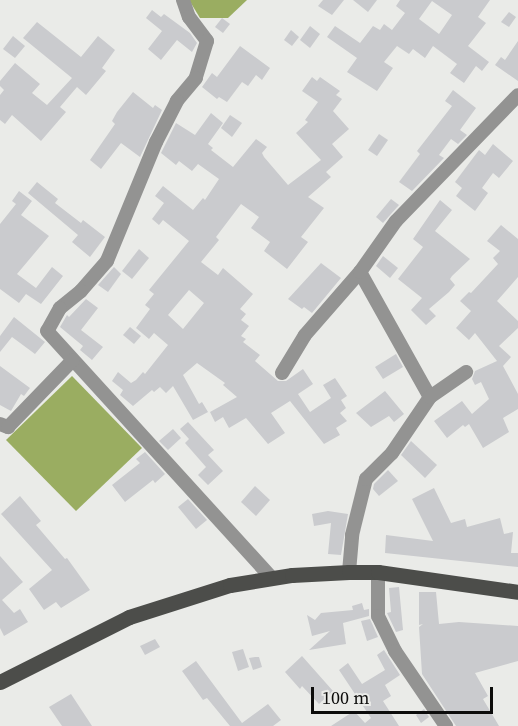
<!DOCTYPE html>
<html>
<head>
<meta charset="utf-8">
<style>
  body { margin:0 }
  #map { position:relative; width:518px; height:726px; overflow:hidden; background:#eaebe8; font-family:"Source Serif 4",serif }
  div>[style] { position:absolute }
  .water>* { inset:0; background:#9aad61 }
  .building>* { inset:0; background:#cacbce }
  .minor>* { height:14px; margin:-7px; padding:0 7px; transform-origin:7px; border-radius:7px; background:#939392 }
  .major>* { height:15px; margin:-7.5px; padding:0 7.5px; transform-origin:7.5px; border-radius:7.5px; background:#4c4d4a }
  span { translate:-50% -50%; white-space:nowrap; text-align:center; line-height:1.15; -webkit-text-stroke:5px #eaebe8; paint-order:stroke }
  .scale { position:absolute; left:311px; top:687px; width:182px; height:27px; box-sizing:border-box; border:3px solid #0c0c0b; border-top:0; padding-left:8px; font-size:18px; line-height:21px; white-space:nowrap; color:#0c0c0b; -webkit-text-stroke:4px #eaebe8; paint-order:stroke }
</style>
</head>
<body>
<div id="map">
  <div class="water">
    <i style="clip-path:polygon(189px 0,247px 0,228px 18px,200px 18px)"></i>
    <i style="clip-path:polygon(72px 376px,142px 448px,76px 511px,6px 440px)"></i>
  </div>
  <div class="building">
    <i style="clip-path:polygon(323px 0,344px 0,332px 15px,318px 6px)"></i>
    <i style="clip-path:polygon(353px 0,377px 0,368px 12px)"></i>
    <i style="clip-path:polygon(evenodd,400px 0,490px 0,478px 17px,486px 23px,468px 46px,489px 62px,482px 71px,476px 66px,464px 83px,450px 73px,457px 64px,433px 46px,425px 58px,413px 49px,409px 54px,397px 46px,384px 62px,393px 68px,377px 91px,347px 72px,357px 58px,327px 37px,335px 26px,360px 43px,373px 26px,380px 30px,384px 24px,392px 30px,405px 13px,396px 6px,400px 0,432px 1px,452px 15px,439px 34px,419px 19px,432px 1px)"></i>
    <i style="clip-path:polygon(152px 10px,161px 17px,164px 14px,190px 33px,197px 43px,192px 52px,177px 40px,161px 60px,148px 49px,162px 31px,146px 18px)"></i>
    <i style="clip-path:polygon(509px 12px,516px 17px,509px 27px,501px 22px)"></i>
    <i style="clip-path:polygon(222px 18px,230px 24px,223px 33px,215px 27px)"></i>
    <i style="clip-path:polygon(37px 22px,81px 57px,98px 36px,115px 50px,102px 68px,106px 71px,86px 95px,77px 87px,60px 107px,66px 112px,41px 141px,12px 115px,5px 124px,0 120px,0 95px,4px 90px,0 86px,0 81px,15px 63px,40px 84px,32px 93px,47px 105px,72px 78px,23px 38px)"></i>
    <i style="clip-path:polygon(310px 26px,320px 34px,310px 48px,300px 40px)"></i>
    <i style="clip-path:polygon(291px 30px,299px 37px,292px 46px,284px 40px)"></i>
    <i style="clip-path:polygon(13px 36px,25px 46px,15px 58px,3px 49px)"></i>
    <i style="clip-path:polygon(518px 41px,518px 81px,495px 65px,501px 57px,505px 60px)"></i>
    <i style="clip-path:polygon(240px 46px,270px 68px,262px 80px,256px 75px,248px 86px,242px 82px,227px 102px,219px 97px,217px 99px,202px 87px,212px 73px,217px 77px)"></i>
    <i style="clip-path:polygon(evenodd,312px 77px,317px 81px,320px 77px,340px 91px,336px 95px,342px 99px,333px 111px,349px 129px,332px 144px,343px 157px,326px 172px,331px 177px,308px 197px,324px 208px,301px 237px,308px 242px,287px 269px,264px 251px,270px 242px,251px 228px,259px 217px,241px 204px,216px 237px,219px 240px,201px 262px,218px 275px,223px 268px,253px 294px,240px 309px,246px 314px,241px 320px,249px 326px,241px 336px,246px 339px,243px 342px,260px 355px,255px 361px,278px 381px,286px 381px,303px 369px,313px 384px,298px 394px,310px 412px,331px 398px,323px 385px,335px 378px,347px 396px,341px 400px,346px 408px,340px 413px,347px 421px,336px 428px,340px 435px,324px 444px,290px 401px,271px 413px,285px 433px,268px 444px,246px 418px,229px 428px,223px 417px,215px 422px,210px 412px,237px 397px,223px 385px,225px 383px,197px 363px,183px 375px,199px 404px,202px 402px,208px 412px,193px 420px,173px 386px,166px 393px,160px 387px,154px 392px,152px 390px,133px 406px,120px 395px,123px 390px,112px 381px,118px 372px,131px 383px,136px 380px,143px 372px,145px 374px,168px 345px,154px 333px,149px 339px,136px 328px,150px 309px,145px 305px,154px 294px,149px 290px,189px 241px,163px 220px,159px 225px,152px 219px,164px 203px,155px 196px,163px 186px,193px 210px,203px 198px,205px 200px,219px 179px,198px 164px,192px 171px,179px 161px,176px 165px,161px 153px,176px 123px,195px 135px,211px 113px,223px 123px,208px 144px,213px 148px,211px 150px,233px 167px,256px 139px,267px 147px,262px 153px,264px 157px,288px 185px,321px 160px,296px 133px,308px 122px,305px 120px,318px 102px,302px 91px,312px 77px,189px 290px,204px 303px,183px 329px,168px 315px,189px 290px)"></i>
    <i style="clip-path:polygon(453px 90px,476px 108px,460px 130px,467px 135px,458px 144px,451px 139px,439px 155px,444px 158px,412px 191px,399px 182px,420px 154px,417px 151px,452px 106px,445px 101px)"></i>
    <i style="clip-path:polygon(133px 92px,153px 108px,155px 105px,162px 110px,140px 157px,121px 143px,101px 169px,90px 160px,115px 124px,112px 121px,117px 112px)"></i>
    <i style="clip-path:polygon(230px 115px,242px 123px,232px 137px,221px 128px)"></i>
    <i style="clip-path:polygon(379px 134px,388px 140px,377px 156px,368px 150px)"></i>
    <i style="clip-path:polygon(493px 144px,513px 161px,499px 178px,493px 173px,482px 188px,488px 193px,475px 211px,456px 196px,462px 188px,455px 182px,479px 150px,485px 155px)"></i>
    <i style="clip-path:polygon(37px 182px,58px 199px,55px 203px,81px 223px,83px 220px,105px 237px,90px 257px,72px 242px,78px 235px,28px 193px)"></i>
    <i style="clip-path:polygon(19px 191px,32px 201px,21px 215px,49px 236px,17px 274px,36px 288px,52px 267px,63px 276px,41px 304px,26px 294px,19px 303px,0 289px,0 224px,16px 204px,12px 201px)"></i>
    <i style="clip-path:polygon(391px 199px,399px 205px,383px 223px,376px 217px)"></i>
    <i style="clip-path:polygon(440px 200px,452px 210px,435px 231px,470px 259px,452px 276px,450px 279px,455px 285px,449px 292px,429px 309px,436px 316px,426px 325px,411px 310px,422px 298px,398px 279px,423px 247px,413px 239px)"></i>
    <i style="clip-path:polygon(501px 225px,518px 239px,518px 277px,497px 301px,518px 321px,518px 328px,499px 346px,511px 357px,503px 366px,518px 394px,518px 409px,503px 418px,509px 432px,483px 448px,469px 424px,465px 427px,463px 425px,447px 438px,434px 421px,462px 401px,472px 414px,489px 399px,481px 382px,475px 385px,472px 379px,475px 371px,497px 361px,475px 333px,469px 340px,456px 328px,471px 311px,460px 301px,469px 292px,471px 293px,498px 264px,493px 258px,500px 251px,487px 241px)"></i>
    <i style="clip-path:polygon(139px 249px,149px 258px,132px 279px,122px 271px)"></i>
    <i style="clip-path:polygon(383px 256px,398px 268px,390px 278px,376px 266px)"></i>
    <i style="clip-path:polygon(321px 263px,341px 278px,312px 313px,304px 307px,302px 309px,288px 299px)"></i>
    <i style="clip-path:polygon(114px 267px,121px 274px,108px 292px,98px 285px)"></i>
    <i style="clip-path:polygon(86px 299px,98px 308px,81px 330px,103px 347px,92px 360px,80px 350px,83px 346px,60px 327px,67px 315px,69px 317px)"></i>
    <i style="clip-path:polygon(14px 317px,45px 342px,35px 354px,12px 337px,0 352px,0 336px)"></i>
    <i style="clip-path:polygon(130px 327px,141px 336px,134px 344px,123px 335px)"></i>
    <i style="clip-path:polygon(396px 354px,403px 367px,383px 379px,375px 367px)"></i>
    <i style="clip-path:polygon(0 366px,30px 388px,24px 396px,21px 394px,11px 411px,0 405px)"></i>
    <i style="clip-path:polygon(385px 391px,404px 414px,394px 422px,389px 416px,371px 427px,356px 413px)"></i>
    <i style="clip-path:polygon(188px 422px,214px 450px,208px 455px,223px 471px,208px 485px,198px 475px,206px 467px,185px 443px,189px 439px,180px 429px)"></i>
    <i style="clip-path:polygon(173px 429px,181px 438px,168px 450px,159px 441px)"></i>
    <i style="clip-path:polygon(411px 441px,437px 465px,425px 478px,401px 455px)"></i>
    <i style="clip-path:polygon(145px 452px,165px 474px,155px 483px,153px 480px,125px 502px,112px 485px,140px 463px,136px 459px)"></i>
    <i style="clip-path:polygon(388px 470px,398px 481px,379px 496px,373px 489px,374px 484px)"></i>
    <i style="clip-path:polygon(255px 486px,270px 500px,256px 516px,241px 502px)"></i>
    <i style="clip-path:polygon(434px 488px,451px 523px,465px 519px,467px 527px,500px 518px,504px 534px,513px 532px,511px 553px,518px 553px,518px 567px,385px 553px,386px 535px,433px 541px,412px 499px)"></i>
    <i style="clip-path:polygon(20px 496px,41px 521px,36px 525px,65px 559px,67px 558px,90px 590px,61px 608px,56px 602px,44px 610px,29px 589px,52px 570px,1px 514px)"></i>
    <i style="clip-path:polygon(188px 499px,207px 520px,196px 529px,178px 507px)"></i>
    <i style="clip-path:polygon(328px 511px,348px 514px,341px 555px,328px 554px,331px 523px,314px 526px,312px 514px)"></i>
    <i style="clip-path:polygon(0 556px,23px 582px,2px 600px,14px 613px,20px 609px,28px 622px,4px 636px,0 628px)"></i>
    <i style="clip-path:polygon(399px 587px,403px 630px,396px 632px,387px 613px,391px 612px,389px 588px)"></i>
    <i style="clip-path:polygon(419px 592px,436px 592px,439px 624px,459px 622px,518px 626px,518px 661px,475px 673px,488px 696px,483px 699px,499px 726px,456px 726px,422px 674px,419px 627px,423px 624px,419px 625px)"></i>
    <i style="clip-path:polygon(362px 603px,364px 610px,369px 609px,369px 616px,343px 623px,346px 644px,309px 650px,330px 631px,312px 636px,307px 615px,315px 620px,321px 613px,353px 610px,352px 606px)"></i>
    <i style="clip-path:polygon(370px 619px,378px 637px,367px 641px,361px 621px)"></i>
    <i style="clip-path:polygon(155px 639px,160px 647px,145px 655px,140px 646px)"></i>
    <i style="clip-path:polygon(243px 649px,249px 667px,238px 671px,232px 652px)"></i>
    <i style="clip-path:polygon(384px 650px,400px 675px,385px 685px,391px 696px,383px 701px,399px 726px,331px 726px,354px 711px,365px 723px,371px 718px,339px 670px,348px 663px,362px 684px,385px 670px,377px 655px)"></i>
    <i style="clip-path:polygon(302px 656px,333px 691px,319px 704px,302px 686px,300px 689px,285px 672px)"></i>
    <i style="clip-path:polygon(255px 657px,259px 657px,262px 667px,253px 670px,249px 658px)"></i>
    <i style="clip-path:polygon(196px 661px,242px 723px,268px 704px,281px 720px,273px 726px,230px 726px,207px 698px,203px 700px,182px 671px)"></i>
    <i style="clip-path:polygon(71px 694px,92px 726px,62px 726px,49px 707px)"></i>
    <i style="clip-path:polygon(424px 709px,429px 717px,421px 723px,416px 715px)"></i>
  </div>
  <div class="minor">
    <i style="left:183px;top:0;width:18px;rotate:71deg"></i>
    <i style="left:189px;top:17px;width:30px;rotate:53deg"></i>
    <i style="left:207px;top:41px;width:39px;rotate:107deg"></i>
    <i style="left:196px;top:78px;width:30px;rotate:130deg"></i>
    <i style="left:177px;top:101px;width:46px;rotate:117.1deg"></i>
    <i style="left:156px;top:142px;width:129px;rotate:112.4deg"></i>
    <i style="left:107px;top:261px;width:40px;rotate:131deg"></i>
    <i style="left:81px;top:291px;width:27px;rotate:141deg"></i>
    <i style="left:60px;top:308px;width:26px;rotate:119deg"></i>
    <i style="left:47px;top:331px;width:334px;rotate:47.7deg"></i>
    <i style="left:360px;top:272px;width:143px;rotate:60.8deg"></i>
    <i style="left:282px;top:373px;width:44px;rotate:-58.8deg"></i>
    <i style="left:305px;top:335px;width:84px;rotate:-48.9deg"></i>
    <i style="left:360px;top:272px;width:62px;rotate:-54.8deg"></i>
    <i style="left:396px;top:221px;width:175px;rotate:-45.9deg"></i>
    <i style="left:0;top:424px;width:9px;rotate:21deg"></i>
    <i style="left:8px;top:427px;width:93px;rotate:-45.9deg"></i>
    <i style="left:349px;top:572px;width:37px;rotate:-85deg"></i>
    <i style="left:352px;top:535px;width:58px;rotate:-76deg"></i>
    <i style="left:366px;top:479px;width:37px;rotate:-45deg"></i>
    <i style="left:392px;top:453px;width:68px;rotate:-55.8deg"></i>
    <i style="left:430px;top:397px;width:44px;rotate:-34.8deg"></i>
    <i style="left:378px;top:572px;width:44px;rotate:90deg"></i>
    <i style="left:378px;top:616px;width:39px;rotate:64deg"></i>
    <i style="left:395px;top:651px;width:91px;rotate:55.8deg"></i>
  </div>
  <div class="major">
    <i style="left:0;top:682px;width:144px;rotate:-26.7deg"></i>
    <i style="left:129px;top:617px;width:106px;rotate:-17.6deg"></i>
    <i style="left:230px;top:585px;width:63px;rotate:-9.2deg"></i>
    <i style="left:292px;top:575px;width:57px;rotate:-3deg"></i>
    <i style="left:349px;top:572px;width:29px"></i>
    <i style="left:378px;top:572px;width:141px;rotate:8.1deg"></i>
  </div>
  <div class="scale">100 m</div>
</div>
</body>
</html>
